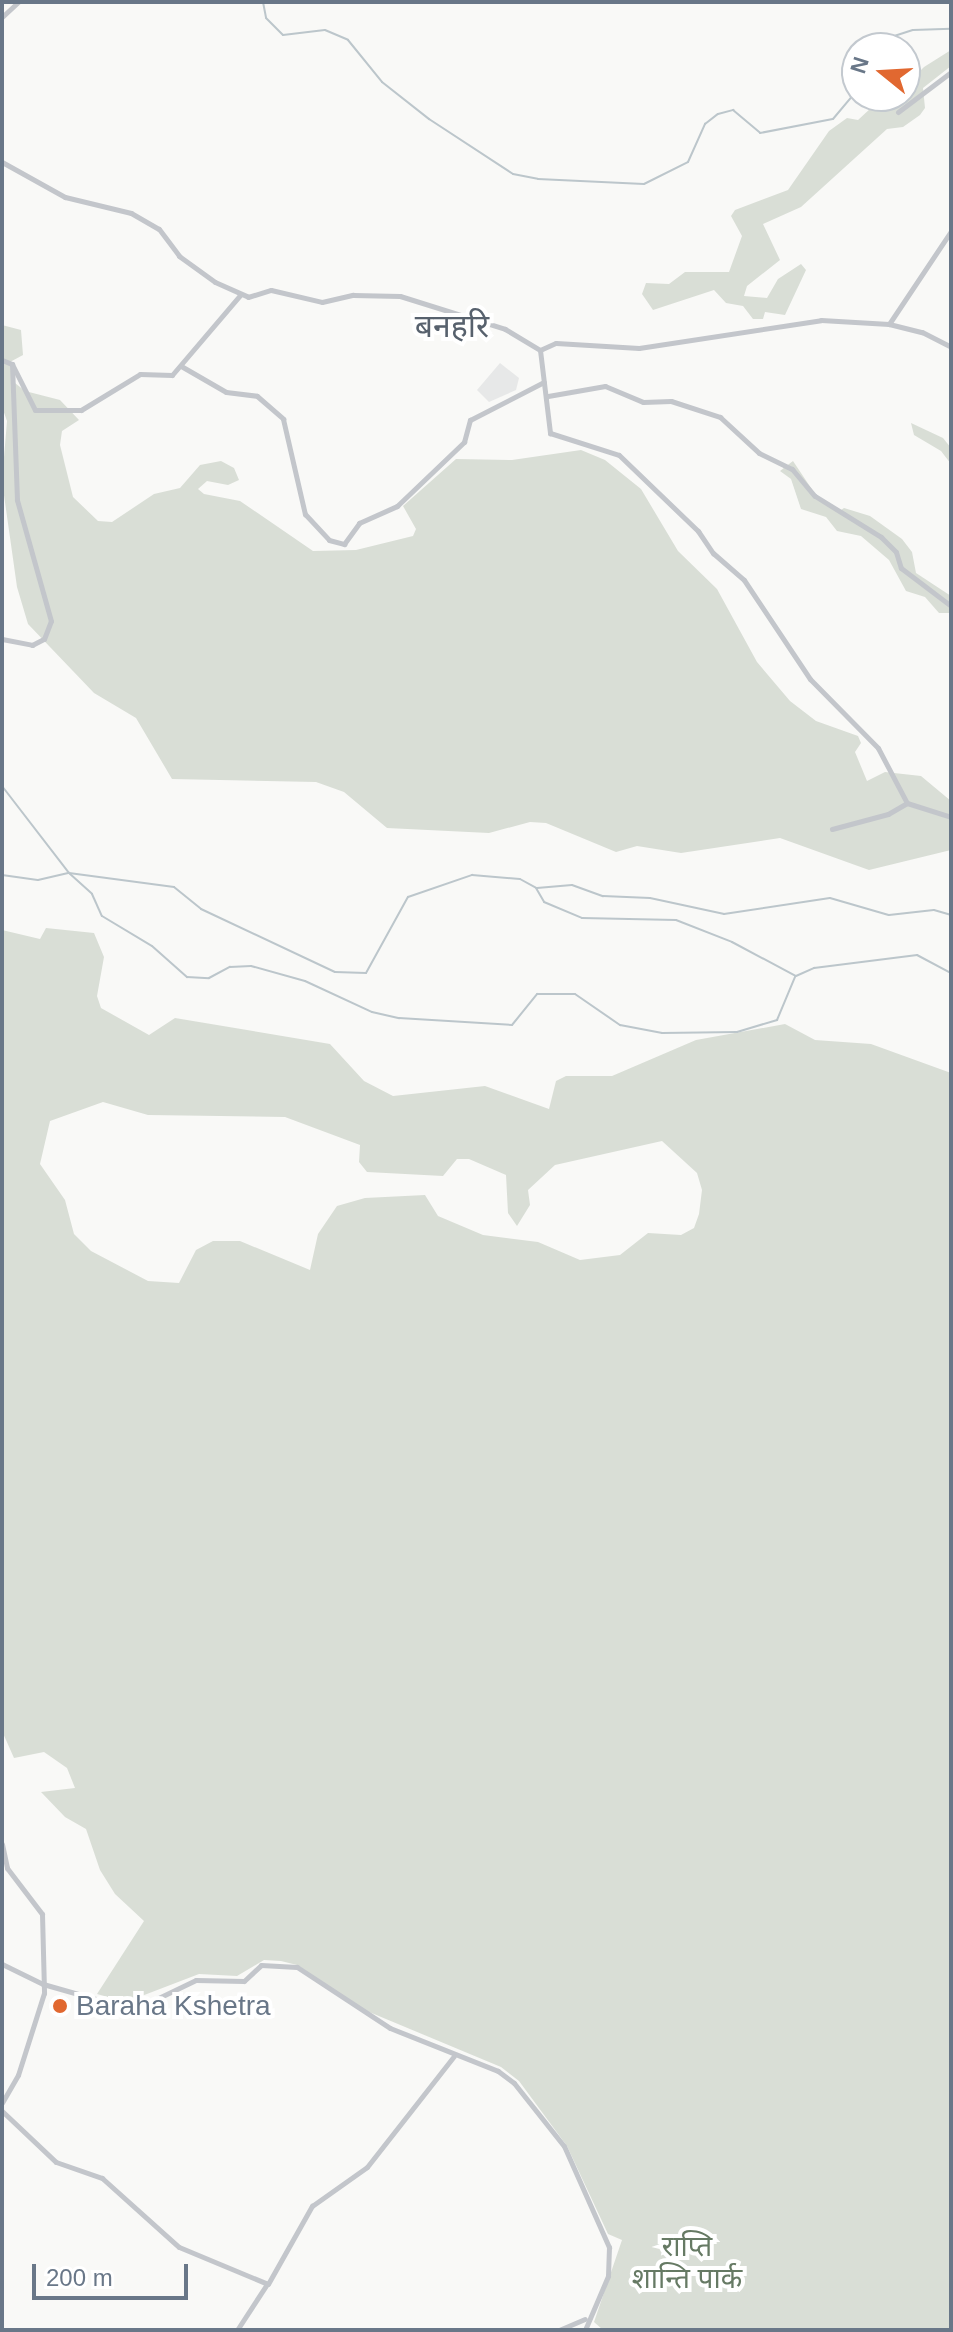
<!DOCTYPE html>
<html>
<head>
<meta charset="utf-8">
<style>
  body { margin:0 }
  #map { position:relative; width:953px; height:2332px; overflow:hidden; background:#f9f9f7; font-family:Helvetica,"Noto Sans Devanagari",sans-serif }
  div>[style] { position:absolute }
  .built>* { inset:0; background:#e7e8e8 }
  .green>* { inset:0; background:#d9ded6 }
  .stream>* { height:2px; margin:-1px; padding:0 1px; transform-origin:1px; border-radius:1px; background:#bcc6cb }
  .minor>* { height:5px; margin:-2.5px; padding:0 2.5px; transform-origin:2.5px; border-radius:2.5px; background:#c3c6cb }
  .dots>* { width:22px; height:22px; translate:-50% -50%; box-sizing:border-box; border:4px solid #fff; border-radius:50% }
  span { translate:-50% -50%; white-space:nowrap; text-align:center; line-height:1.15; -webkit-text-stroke:8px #fff; paint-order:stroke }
  .poi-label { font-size:28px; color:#697788 }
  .left { translate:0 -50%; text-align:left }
  .park-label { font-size:28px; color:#667a64 }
  .quarter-label { font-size:32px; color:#57616d }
  .frame { position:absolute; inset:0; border:4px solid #697788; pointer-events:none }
  .north { position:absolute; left:841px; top:32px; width:80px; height:80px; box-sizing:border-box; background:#fff; border:2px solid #c3c9cf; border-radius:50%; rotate:288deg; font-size:22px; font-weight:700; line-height:32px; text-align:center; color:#697788 }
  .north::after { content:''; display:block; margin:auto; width:28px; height:36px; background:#e16830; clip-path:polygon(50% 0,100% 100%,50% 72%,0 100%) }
  .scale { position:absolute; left:32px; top:2264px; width:156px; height:36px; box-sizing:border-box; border:4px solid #697788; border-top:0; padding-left:10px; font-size:24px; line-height:28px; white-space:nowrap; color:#697788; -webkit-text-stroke:6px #fff; paint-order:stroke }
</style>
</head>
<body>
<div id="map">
  <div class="built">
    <i style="clip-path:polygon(500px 363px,519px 378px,516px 390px,489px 402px,477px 390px)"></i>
  </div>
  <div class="green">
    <i style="clip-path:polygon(951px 50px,951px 66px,923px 88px,925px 108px,920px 115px,903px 127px,887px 129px,801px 207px,763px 224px,780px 260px,747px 286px,744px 296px,767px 298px,778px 279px,801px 264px,806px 270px,785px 315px,765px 312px,763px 319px,753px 319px,743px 306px,726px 303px,714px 290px,653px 310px,642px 294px,646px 283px,669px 284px,685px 272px,729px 272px,742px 236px,731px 216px,735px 210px,788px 190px,829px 131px,847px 118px,858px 120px,884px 96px,905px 96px,905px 86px,924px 67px)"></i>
    <i style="clip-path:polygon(2px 325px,21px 330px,23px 355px,10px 362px,15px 383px,25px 391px,60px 400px,79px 420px,62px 431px,60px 445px,73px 497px,98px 521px,112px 522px,154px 494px,180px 488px,200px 465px,221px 461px,234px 468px,239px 480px,228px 485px,207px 481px,198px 489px,204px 494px,240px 501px,313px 551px,356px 550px,413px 536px,416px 529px,403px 506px,456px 459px,512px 460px,581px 450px,605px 460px,641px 489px,678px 551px,717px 589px,757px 662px,790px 701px,816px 721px,858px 736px,861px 743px,855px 752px,867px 781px,885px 772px,921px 776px,951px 801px,951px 850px,869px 870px,780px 838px,681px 853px,637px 846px,616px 852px,546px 823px,530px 822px,489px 833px,387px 828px,344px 792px,316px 782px,172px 779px,136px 718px,94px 693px,28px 624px,17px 587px,2px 481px,7px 421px,2px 407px)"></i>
    <i style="clip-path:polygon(911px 423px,943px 438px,951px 448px,951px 464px,941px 451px,914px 435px)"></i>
    <i style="clip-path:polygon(793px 461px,819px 500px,838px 512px,844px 508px,870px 516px,902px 539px,912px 552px,916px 573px,951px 596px,951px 613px,939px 613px,925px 597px,906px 591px,889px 560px,861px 536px,837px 531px,826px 517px,801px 509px,791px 479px,780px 471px)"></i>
    <i style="clip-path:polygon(evenodd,46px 928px,94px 933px,104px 957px,97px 996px,101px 1008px,149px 1035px,175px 1018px,330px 1044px,364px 1081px,393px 1096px,485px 1086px,549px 1109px,556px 1081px,566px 1076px,612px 1076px,696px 1040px,785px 1024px,815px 1040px,871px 1044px,951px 1073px,951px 2330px,603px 2330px,594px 2322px,622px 2240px,608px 2234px,567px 2146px,519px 2081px,501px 2067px,362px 2009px,297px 1965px,281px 1961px,264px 1960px,237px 1976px,199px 1974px,126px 2002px,97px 1994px,144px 1921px,115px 1894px,100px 1870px,86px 1829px,65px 1817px,41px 1792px,75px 1788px,67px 1768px,44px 1752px,14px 1758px,2px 1731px,2px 930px,40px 939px,46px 928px,103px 1102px,148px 1115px,285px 1117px,360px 1145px,359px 1162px,367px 1172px,443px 1176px,457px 1159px,469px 1159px,506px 1175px,508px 1213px,517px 1226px,530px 1205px,528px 1190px,555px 1165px,662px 1141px,697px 1173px,702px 1190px,699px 1214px,694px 1228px,681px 1235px,648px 1233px,620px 1255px,580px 1260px,538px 1242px,483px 1235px,438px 1216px,425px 1195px,365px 1198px,337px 1206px,318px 1234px,310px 1270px,240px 1241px,213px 1241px,196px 1250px,179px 1283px,148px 1281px,91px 1251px,74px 1234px,65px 1200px,40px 1164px,50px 1121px,103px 1102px)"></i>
  </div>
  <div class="stream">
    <i style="left:263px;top:2px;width:16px;rotate:79deg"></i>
    <i style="left:266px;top:18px;width:24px;rotate:45deg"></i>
    <i style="left:283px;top:35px;width:42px;rotate:-6.8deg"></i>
    <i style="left:325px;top:30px;width:25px;rotate:23deg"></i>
    <i style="left:348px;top:40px;width:54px;rotate:51deg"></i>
    <i style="left:382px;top:82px;width:60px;rotate:38.2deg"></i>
    <i style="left:429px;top:119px;width:100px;rotate:33.2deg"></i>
    <i style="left:513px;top:174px;width:25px;rotate:11deg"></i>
    <i style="left:538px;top:179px;width:106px;rotate:2.7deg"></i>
    <i style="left:644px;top:184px;width:49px;rotate:-26.6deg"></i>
    <i style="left:688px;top:162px;width:42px;rotate:-65.9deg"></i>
    <i style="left:705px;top:124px;width:16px;rotate:-38deg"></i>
    <i style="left:718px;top:114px;width:16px;rotate:-15deg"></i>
    <i style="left:733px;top:110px;width:35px;rotate:40deg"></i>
    <i style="left:760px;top:133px;width:74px;rotate:-10.9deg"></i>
    <i style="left:833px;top:119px;width:38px;rotate:-50deg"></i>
    <i style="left:880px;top:48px;width:13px;rotate:-51deg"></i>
    <i style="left:888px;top:38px;width:26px;rotate:-18deg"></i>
    <i style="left:913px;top:30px;width:38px;rotate:-2deg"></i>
    <i style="left:2px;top:786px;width:110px;rotate:52.4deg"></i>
    <i style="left:69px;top:873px;width:106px;rotate:7.6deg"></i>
    <i style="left:174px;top:887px;width:35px;rotate:39deg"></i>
    <i style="left:201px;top:909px;width:148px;rotate:25.2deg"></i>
    <i style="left:335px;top:972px;width:31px;rotate:2deg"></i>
    <i style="left:366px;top:973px;width:87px;rotate:-61.1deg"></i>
    <i style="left:408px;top:897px;width:68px;rotate:-19deg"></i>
    <i style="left:472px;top:875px;width:48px;rotate:4.8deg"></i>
    <i style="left:520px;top:879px;width:18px;rotate:29deg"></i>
    <i style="left:536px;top:888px;width:16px;rotate:60deg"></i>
    <i style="left:544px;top:902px;width:41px;rotate:22.8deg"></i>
    <i style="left:582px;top:918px;width:94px;rotate:1.2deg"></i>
    <i style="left:676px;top:920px;width:60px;rotate:21.4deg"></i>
    <i style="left:732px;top:942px;width:72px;rotate:28deg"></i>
    <i style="left:796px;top:976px;width:20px;rotate:-24deg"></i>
    <i style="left:814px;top:968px;width:104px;rotate:-7.2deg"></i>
    <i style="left:917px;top:955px;width:38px;rotate:28deg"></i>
    <i style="left:2px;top:875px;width:36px;rotate:8deg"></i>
    <i style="left:38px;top:880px;width:32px;rotate:-13deg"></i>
    <i style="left:69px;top:873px;width:31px;rotate:42deg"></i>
    <i style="left:92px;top:894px;width:24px;rotate:66deg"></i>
    <i style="left:102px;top:916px;width:58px;rotate:31deg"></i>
    <i style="left:152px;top:946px;width:47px;rotate:41.5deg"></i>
    <i style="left:187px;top:977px;width:22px;rotate:3deg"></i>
    <i style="left:209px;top:978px;width:24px;rotate:-28deg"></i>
    <i style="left:230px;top:967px;width:21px;rotate:-3deg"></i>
    <i style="left:251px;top:966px;width:56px;rotate:15.5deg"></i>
    <i style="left:305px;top:981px;width:74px;rotate:24.8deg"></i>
    <i style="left:372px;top:1012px;width:28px;rotate:13deg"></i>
    <i style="left:399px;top:1018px;width:113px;rotate:3.5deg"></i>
    <i style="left:512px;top:1025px;width:40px;rotate:-51deg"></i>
    <i style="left:537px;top:994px;width:38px"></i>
    <i style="left:575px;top:994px;width:55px;rotate:34.6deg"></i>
    <i style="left:620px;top:1025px;width:43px;rotate:10.8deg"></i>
    <i style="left:662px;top:1033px;width:75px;rotate:-0.8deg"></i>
    <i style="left:737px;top:1032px;width:42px;rotate:-16.7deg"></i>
    <i style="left:777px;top:1020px;width:47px;rotate:-67.3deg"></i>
    <i style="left:537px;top:888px;width:35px;rotate:-5deg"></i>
    <i style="left:572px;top:885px;width:33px;rotate:20deg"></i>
    <i style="left:603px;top:896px;width:47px;rotate:2.4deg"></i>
    <i style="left:650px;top:898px;width:76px;rotate:12.2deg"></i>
    <i style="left:724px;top:914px;width:107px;rotate:-8.6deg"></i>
    <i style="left:830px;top:898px;width:61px;rotate:16.1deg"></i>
    <i style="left:889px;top:915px;width:45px;rotate:-6.3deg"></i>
    <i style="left:934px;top:910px;width:18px;rotate:16deg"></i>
  </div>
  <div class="minor">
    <i style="left:2px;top:17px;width:22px;rotate:-43deg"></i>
    <i style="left:898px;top:112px;width:66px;rotate:-37deg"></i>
    <i style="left:2px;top:162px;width:72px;rotate:29.1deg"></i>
    <i style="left:65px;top:197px;width:68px;rotate:13.6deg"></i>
    <i style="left:131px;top:213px;width:32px;rotate:30deg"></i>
    <i style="left:159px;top:229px;width:34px;rotate:53deg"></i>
    <i style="left:179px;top:256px;width:44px;rotate:35.8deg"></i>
    <i style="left:215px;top:282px;width:36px;rotate:24deg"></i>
    <i style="left:248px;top:297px;width:24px;rotate:-17deg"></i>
    <i style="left:271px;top:290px;width:52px;rotate:13.2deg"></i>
    <i style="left:322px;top:302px;width:32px;rotate:-13deg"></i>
    <i style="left:353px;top:295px;width:47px;rotate:1.2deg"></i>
    <i style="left:400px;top:296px;width:110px;rotate:17.4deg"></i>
    <i style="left:505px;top:329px;width:41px;rotate:31deg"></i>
    <i style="left:540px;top:350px;width:17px;rotate:-24deg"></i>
    <i style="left:556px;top:343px;width:83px;rotate:3.4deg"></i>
    <i style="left:639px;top:348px;width:184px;rotate:-8.7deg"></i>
    <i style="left:821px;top:320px;width:68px;rotate:3.4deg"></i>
    <i style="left:889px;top:324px;width:34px;rotate:14deg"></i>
    <i style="left:922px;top:332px;width:33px;rotate:27deg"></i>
    <i style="left:889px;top:324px;width:112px;rotate:-56.3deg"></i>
    <i style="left:540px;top:350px;width:84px;rotate:83.1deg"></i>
    <i style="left:550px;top:433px;width:72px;rotate:17.7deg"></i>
    <i style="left:619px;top:455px;width:110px;rotate:43.9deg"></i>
    <i style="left:698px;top:531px;width:27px;rotate:56deg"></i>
    <i style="left:713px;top:553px;width:41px;rotate:41.1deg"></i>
    <i style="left:744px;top:580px;width:119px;rotate:56.3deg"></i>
    <i style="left:810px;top:679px;width:97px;rotate:45.4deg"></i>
    <i style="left:878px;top:748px;width:62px;rotate:62.2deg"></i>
    <i style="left:2px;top:360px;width:11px;rotate:22deg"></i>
    <i style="left:12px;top:364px;width:51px;rotate:63.4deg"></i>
    <i style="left:35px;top:410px;width:46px"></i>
    <i style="left:81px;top:410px;width:69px;rotate:-31.4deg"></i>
    <i style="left:140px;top:374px;width:32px;rotate:2deg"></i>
    <i style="left:172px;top:375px;width:105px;rotate:-49.6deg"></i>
    <i style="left:181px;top:366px;width:52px;rotate:30deg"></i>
    <i style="left:226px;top:392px;width:31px;rotate:7deg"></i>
    <i style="left:257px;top:396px;width:35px;rotate:41deg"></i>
    <i style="left:283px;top:419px;width:98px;rotate:77deg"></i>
    <i style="left:305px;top:514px;width:35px;rotate:47deg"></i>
    <i style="left:329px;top:540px;width:16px;rotate:15deg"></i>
    <i style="left:344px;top:544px;width:26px;rotate:-54deg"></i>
    <i style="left:359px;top:523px;width:42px;rotate:-24.1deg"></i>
    <i style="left:397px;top:506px;width:93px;rotate:-43.7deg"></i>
    <i style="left:464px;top:442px;width:23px;rotate:-75deg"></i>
    <i style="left:470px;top:420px;width:83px;rotate:-27.2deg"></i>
    <i style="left:548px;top:396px;width:58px;rotate:-10deg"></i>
    <i style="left:605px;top:386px;width:41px;rotate:22.8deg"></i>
    <i style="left:643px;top:402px;width:28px;rotate:-2deg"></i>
    <i style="left:671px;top:401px;width:52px;rotate:18.1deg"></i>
    <i style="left:720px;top:417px;width:53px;rotate:42.7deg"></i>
    <i style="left:759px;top:453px;width:37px;rotate:26deg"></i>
    <i style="left:792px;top:469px;width:35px;rotate:50deg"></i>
    <i style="left:815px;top:496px;width:78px;rotate:31.8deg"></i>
    <i style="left:881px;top:537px;width:21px;rotate:45deg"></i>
    <i style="left:896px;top:552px;width:17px;rotate:73deg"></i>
    <i style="left:901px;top:568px;width:63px;rotate:37.2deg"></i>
    <i style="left:2px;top:639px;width:31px;rotate:11deg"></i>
    <i style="left:32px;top:645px;width:13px;rotate:-27deg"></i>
    <i style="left:44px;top:639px;width:19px;rotate:-69deg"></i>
    <i style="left:51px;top:621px;width:126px;rotate:-105.7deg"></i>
    <i style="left:17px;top:500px;width:136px;rotate:-92.1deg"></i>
    <i style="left:832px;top:829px;width:58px;rotate:-15deg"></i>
    <i style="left:888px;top:814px;width:22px;rotate:-30deg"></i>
    <i style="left:907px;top:803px;width:46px;rotate:17.7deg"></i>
    <i style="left:2px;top:1844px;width:25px;rotate:78deg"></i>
    <i style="left:7px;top:1868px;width:58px;rotate:52.7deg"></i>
    <i style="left:42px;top:1914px;width:79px;rotate:88.5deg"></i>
    <i style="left:44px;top:1993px;width:86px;rotate:107.6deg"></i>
    <i style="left:18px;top:2075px;width:32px;rotate:120deg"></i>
    <i style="left:2px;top:1964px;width:46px;rotate:26deg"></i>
    <i style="left:43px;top:1984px;width:84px;rotate:15.9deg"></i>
    <i style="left:124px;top:2007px;width:24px;rotate:-9deg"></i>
    <i style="left:148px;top:2003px;width:53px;rotate:-25.6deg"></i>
    <i style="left:196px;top:1980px;width:48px;rotate:1.2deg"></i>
    <i style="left:244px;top:1981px;width:23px;rotate:-43deg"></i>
    <i style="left:261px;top:1965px;width:36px;rotate:3deg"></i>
    <i style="left:297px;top:1967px;width:111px;rotate:33.3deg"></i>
    <i style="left:390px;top:2028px;width:116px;rotate:21.7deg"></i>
    <i style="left:498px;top:2071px;width:20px;rotate:37deg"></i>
    <i style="left:514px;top:2083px;width:80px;rotate:51.6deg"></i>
    <i style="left:564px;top:2146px;width:111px;rotate:66deg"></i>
    <i style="left:609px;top:2247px;width:29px;rotate:92deg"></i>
    <i style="left:608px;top:2276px;width:59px;rotate:113.1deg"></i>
    <i style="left:2px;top:2111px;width:74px;rotate:43.4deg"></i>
    <i style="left:56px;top:2162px;width:49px;rotate:19.2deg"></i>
    <i style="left:102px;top:2178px;width:103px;rotate:41.9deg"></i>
    <i style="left:179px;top:2247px;width:96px;rotate:22.6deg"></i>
    <i style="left:268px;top:2284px;width:90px;rotate:-60.6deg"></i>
    <i style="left:312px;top:2206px;width:67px;rotate:-35.3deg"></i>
    <i style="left:367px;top:2167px;width:141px;rotate:-51.9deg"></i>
    <i style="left:237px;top:2330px;width:55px;rotate:-56.9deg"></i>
    <i style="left:559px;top:2330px;width:28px;rotate:-23deg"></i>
  </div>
  <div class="dots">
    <i style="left:60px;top:2006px;background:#e16830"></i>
  </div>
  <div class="poi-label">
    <span class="left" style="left:76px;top:2006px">Baraha Kshetra</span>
  </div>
  <div class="park-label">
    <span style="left:687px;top:2263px">राप्ति<br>शान्ति पार्क</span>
  </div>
  <div class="quarter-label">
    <span style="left:452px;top:326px">बनहरि</span>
  </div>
  <div class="frame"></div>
  <div class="north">N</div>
  <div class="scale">200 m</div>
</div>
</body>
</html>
